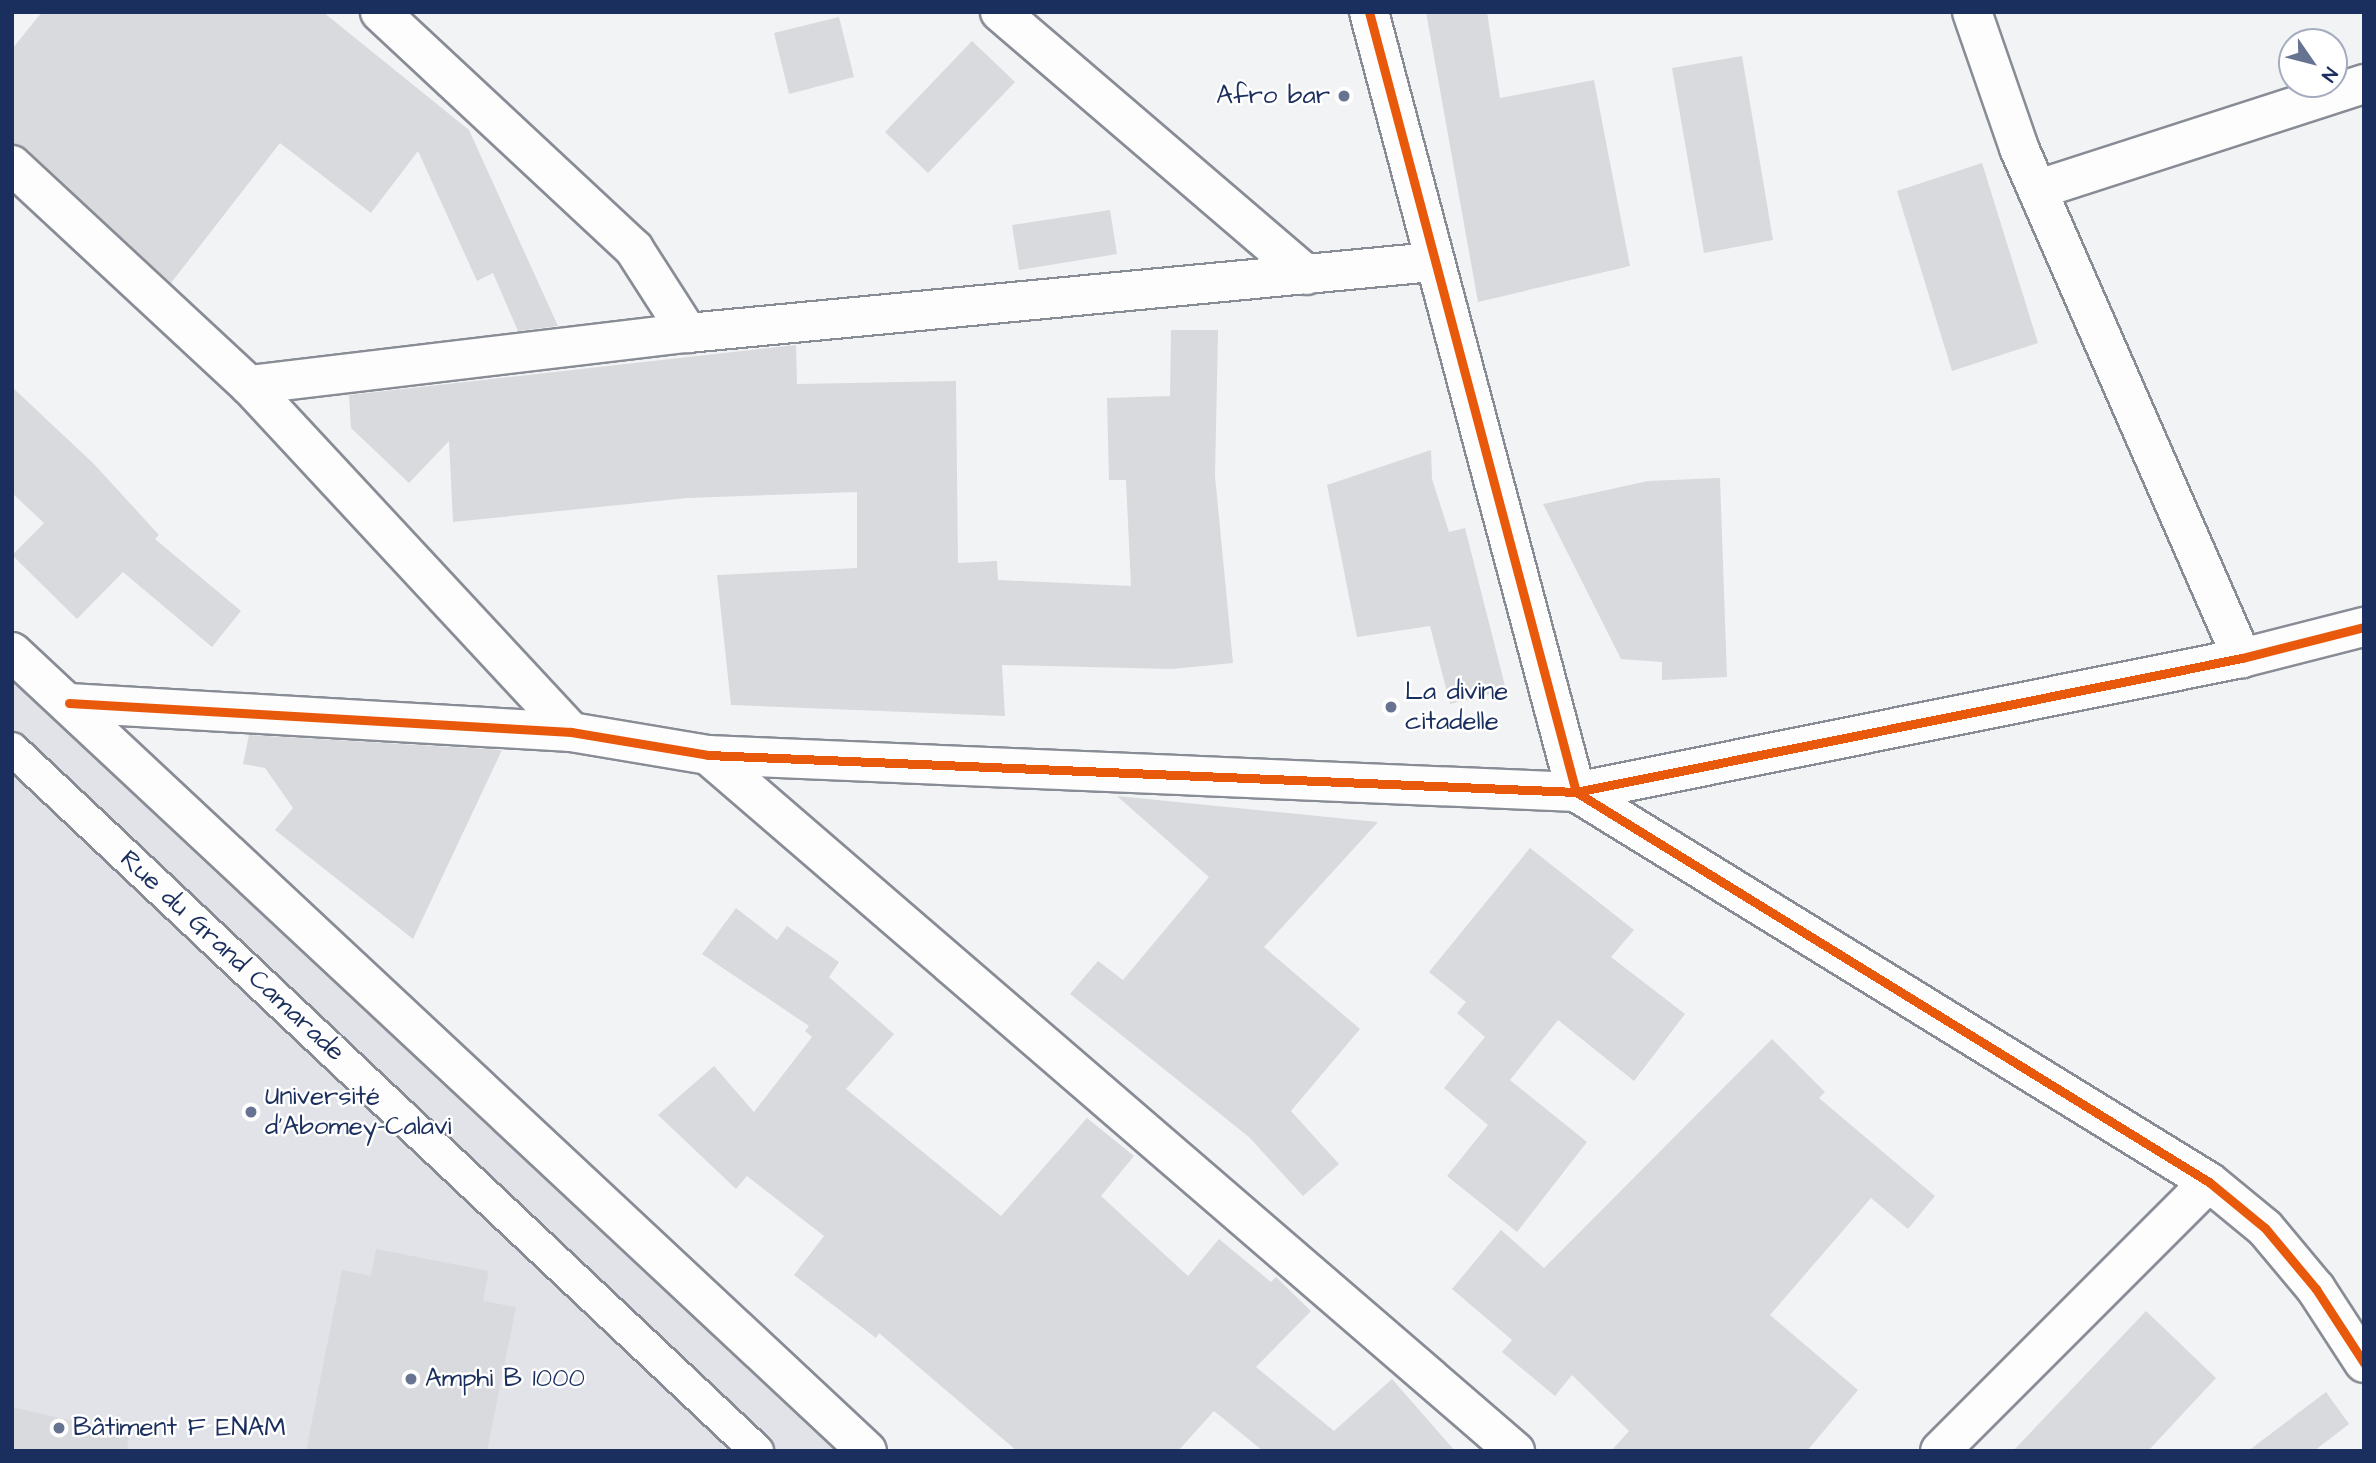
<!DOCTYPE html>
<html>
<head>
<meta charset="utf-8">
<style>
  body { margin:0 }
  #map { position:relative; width:2376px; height:1463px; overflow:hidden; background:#f2f3f4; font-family:"Architects Daughter",sans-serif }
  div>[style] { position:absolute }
  .built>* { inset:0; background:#e1e3e8 }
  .building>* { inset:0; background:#d8dadd }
  .roads { filter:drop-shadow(2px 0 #888c95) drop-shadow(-2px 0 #888c95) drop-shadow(0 2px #888c95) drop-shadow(0 -2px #888c95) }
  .lane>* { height:32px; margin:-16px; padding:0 16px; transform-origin:16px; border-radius:16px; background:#fdfdfd }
  .street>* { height:38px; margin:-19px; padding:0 19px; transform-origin:19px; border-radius:19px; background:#fdfdfd }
  .cycleway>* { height:9px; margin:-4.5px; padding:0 4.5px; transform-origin:4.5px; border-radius:4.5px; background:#e8590c }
  .dots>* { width:19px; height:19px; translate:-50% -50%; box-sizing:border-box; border:4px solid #fff; border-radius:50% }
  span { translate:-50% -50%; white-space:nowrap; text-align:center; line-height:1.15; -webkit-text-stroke:5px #fff; paint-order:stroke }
  .poi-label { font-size:26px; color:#1b2f5e }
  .right { translate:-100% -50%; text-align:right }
  .left { translate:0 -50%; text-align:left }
  .street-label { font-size:26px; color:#1b2f5e }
  .frame { position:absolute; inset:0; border:14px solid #1b2f5e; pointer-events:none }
  .north { position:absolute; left:2278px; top:28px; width:70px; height:70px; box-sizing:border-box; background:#fff; border:2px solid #a4acbf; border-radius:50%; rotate:125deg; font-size:19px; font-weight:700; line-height:28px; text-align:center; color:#1b2f5e }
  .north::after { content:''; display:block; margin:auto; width:24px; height:32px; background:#667492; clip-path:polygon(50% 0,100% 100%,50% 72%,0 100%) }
</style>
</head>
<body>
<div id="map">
  <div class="built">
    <i style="clip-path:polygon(12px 669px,849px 1451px,12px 1451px)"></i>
  </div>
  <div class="building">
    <i style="clip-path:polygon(42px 12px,323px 12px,469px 130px,558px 326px,518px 331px,493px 273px,477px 281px,418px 151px,371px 213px,280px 143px,171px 283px,27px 149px,12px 144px,12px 49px)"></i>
    <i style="clip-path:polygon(1426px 12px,1487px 12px,1500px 98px,1594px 80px,1630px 266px,1478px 302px)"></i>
    <i style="clip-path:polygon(839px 17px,854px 77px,789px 94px,774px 33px)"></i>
    <i style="clip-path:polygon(972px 41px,1015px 82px,928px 173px,885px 132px)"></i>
    <i style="clip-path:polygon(1742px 56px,1773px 240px,1704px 253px,1672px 68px)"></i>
    <i style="clip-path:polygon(1982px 163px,2038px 343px,1952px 371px,1897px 191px)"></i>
    <i style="clip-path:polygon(1110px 210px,1117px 254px,1019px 270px,1012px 225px)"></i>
    <i style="clip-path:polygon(1171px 330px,1218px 330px,1215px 476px,1233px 663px,1172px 669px,1002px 665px,1005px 716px,731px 705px,717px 575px,857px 568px,857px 492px,687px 498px,453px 522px,449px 441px,409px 483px,351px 428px,349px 395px,796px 345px,797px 384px,956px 381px,958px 563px,997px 561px,998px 580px,1131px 586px,1126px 480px,1109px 480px,1107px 398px,1170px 396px)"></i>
    <i style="clip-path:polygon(12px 387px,94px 464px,159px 535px,155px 539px,241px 611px,212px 647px,123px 572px,77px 619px,12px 555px,44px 523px,12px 493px)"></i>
    <i style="clip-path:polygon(1431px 450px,1432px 479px,1449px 532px,1465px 528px,1506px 690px,1450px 704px,1430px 626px,1357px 637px,1327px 485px)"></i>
    <i style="clip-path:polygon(1720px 478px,1727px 677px,1662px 680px,1662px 662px,1621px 659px,1543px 504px,1648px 481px)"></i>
    <i style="clip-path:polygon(249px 735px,502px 750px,413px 939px,275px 830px,293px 808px,265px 768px,243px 764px)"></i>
    <i style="clip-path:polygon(1117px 796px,1378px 822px,1264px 947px,1360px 1029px,1291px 1111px,1339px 1164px,1303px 1196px,1249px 1137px,1070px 994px,1098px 961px,1123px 980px,1209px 877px)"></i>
    <i style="clip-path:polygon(1530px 848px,1634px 930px,1611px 957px,1685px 1014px,1634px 1081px,1558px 1020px,1510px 1080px,1587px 1142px,1517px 1232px,1447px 1176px,1488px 1125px,1444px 1088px,1485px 1037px,1457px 1013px,1466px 1002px,1429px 972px)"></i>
    <i style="clip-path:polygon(736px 908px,777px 940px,787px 926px,839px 962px,829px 977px,894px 1034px,846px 1089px,1001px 1216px,1087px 1118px,1134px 1156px,1101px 1196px,1188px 1276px,1219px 1239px,1271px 1282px,1276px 1277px,1311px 1311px,1256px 1367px,1334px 1431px,1392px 1379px,1455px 1451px,1263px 1451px,1214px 1411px,1178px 1451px,1017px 1451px,879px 1333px,876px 1338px,794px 1275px,824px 1236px,747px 1176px,736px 1189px,658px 1115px,714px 1066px,754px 1112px,812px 1037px,805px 1031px,809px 1026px,702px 954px)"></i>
    <i style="clip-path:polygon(1772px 1039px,1825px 1092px,1819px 1098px,1935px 1196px,1908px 1229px,1871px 1198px,1770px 1315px,1858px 1390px,1807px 1451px,1611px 1451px,1629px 1431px,1572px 1375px,1555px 1396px,1502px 1352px,1512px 1340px,1452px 1289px,1501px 1230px,1544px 1268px)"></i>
    <i style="clip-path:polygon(376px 1249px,489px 1271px,483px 1301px,516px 1307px,487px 1451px,306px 1451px,342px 1270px,371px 1276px)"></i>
    <i style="clip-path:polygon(2146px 1311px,2216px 1378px,2148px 1451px,2013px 1451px)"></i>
    <i style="clip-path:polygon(2326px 1392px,2349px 1424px,2314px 1451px,2248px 1451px)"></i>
    <i style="clip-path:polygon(12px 1407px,129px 1434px,127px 1451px,12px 1451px)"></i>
  </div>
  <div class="roads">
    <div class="lane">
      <i style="left:12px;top:749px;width:1024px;rotate:43.3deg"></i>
    </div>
    <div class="street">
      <i style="left:380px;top:12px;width:347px;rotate:43deg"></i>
      <i style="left:634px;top:249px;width:100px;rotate:57.3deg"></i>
      <i style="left:1000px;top:12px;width:404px;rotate:40.6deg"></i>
      <i style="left:1369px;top:12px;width:807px;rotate:75.14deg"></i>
      <i style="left:1576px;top:792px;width:743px;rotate:31.64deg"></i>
      <i style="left:2209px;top:1182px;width:72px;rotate:39.4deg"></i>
      <i style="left:2265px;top:1228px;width:80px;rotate:50.1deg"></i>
      <i style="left:2316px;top:1289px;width:88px;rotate:57deg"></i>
      <i style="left:1972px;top:12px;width:144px;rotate:70.9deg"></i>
      <i style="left:2019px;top:148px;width:557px;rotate:66.38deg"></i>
      <i style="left:12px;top:165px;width:323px;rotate:42.9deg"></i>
      <i style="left:249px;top:385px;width:473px;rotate:47.1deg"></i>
      <i style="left:2042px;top:188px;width:338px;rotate:-17.9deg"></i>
      <i style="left:249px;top:385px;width:442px;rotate:-6.8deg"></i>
      <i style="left:688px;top:333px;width:747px;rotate:-5.45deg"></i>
      <i style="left:12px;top:652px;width:1170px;rotate:43.06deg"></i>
      <i style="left:69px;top:703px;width:503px;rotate:3.31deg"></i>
      <i style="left:571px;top:732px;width:139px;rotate:9.5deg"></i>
      <i style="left:708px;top:755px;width:869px;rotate:2.44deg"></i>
      <i style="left:1576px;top:792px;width:679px;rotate:-11.38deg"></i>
      <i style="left:2242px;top:658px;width:126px;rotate:-14.3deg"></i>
      <i style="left:708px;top:755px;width:1066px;rotate:40.78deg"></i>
      <i style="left:1940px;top:1451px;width:380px;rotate:-45deg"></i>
    </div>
  </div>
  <div class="cycleway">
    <i style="left:1369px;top:12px;width:807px;rotate:75.14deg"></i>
    <i style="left:1576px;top:792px;width:743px;rotate:31.64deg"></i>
    <i style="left:2209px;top:1182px;width:72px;rotate:39.4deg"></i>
    <i style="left:2265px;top:1228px;width:80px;rotate:50.1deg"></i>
    <i style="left:2316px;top:1289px;width:88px;rotate:57deg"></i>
    <i style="left:69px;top:703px;width:503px;rotate:3.31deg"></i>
    <i style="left:571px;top:732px;width:139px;rotate:9.5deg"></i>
    <i style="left:708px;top:755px;width:869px;rotate:2.44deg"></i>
    <i style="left:1576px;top:792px;width:679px;rotate:-11.38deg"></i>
    <i style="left:2242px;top:658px;width:126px;rotate:-14.3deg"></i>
  </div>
  <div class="dots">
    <i style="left:1344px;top:96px;background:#667492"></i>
    <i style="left:1391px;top:707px;background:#667492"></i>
    <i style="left:251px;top:1112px;background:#667492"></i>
    <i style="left:411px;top:1379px;background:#667492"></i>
    <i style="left:59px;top:1428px;background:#667492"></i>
  </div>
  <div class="poi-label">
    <span class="right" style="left:1330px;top:96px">Afro bar</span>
    <span class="left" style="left:1405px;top:707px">La divine<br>citadelle</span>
    <span class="left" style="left:265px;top:1112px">Université<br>d'Abomey-Calavi</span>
    <span class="left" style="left:425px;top:1379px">Amphi B 1000</span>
    <span class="left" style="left:73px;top:1428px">Bâtiment F ENAM</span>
  </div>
  <div class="street-label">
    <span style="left:232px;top:956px;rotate:43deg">Rue du Grand Camarade</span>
  </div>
  <div class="frame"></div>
  <div class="north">N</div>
</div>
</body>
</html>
